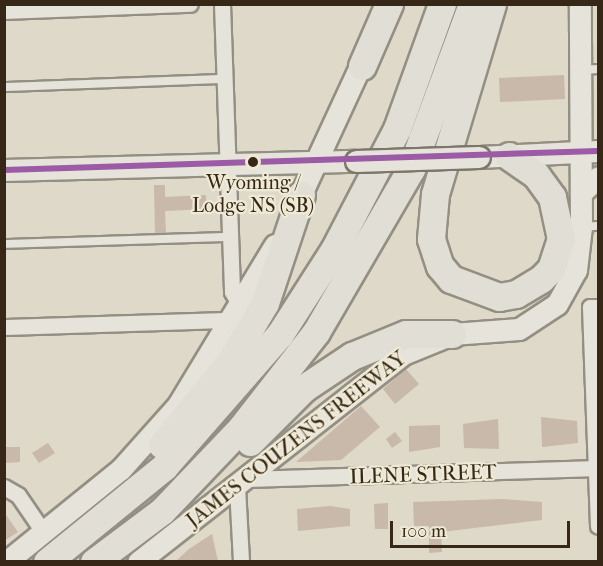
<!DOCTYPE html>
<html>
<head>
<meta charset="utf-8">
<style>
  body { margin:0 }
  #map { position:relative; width:603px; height:566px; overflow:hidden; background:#ded9c8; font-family:"IM FELL French Canon",serif }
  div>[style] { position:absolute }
  .building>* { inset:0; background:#c9b9aa }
  .roads { filter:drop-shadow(2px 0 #948f83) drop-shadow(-2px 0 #948f83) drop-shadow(0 2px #948f83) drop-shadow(0 -2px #948f83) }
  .lane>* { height:8px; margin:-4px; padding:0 4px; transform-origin:4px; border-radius:4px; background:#e6e3db }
  .street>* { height:15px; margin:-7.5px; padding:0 7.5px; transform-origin:7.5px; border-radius:7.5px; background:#e6e3db }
  .secondary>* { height:21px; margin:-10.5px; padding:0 10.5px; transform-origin:10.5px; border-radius:10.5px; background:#e6e3db }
  .highway>* { height:27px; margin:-13.5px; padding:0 13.5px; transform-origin:13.5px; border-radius:13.5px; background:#e1ded5 }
  .bridges { filter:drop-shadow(2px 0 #7c776c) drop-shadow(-2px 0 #7c776c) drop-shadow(0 2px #7c776c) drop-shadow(0 -2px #7c776c) }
  .secondary-bridge>* { height:21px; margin:-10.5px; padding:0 10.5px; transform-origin:10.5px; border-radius:10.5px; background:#e6e3db }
  .bus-1>* { height:6px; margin:-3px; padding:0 3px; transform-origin:3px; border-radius:3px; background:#9b5ba5 }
  .dots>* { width:16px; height:16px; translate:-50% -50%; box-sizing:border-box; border:3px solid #efead6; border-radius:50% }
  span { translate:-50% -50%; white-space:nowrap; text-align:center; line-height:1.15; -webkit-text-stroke:4.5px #efead6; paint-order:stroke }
  .bus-label { font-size:20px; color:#362716 }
  .street-label { font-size:21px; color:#362716 }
  .frame { position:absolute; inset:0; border:6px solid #362716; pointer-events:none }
  .scale { position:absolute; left:390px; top:521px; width:180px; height:27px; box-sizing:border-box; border:3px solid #362716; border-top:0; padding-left:8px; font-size:18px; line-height:21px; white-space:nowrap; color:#362716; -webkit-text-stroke:4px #efead6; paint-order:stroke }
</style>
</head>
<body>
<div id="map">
  <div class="building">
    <i style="clip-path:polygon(564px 75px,565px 99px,500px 102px,499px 78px)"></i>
    <i style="clip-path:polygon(154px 185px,165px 185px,165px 197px,206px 195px,206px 209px,165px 211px,166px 233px,155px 233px)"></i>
    <i style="clip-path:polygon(406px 369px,419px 384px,395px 404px,383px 389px)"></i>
    <i style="clip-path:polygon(361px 406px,380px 427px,341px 460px,296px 462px)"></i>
    <i style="clip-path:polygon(541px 417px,577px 421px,578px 443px,542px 447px)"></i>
    <i style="clip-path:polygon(498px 419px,499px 449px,464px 448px,463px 424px)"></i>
    <i style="clip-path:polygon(440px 425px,440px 447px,409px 452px,409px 426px)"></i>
    <i style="clip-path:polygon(395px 432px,402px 441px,392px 448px,386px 439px)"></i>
    <i style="clip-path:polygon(48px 443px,55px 453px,39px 463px,32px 453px)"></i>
    <i style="clip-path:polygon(5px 447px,20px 447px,20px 462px,6px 463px)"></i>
    <i style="clip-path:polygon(503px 499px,542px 502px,542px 520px,441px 532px,442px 552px,429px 553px,429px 526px,414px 526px,413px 502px)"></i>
    <i style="clip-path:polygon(388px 503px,388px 529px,375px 529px,374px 504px)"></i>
    <i style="clip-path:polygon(330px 506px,350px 509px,350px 526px,298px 531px,297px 509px)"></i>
    <i style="clip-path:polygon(4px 512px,18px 532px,4px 541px)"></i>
    <i style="clip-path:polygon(212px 534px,218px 561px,176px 561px,189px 549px)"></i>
  </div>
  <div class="roads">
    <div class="lane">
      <i style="left:581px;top:70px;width:17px;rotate:-3deg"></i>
      <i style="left:4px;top:87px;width:219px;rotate:-2.1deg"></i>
      <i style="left:582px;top:227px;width:16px;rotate:-4deg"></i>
      <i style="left:4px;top:244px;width:225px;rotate:-1.8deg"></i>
    </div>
    <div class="street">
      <i style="left:222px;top:4px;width:288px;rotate:88deg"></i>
      <i style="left:232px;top:292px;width:17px;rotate:59deg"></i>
      <i style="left:4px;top:11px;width:186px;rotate:-2.2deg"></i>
      <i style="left:598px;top:307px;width:8px;rotate:180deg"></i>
      <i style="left:590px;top:307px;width:219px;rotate:87.9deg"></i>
      <i style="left:4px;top:327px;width:229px;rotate:-1.8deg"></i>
      <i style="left:247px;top:479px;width:351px;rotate:-1.8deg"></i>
      <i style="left:4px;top:487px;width:16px;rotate:30deg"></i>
      <i style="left:18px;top:495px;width:46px;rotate:55.6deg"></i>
      <i style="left:237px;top:487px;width:75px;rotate:86.9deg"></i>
    </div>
    <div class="secondary">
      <i style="left:479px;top:157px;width:119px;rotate:-2.9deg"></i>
      <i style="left:4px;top:170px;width:352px;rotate:-1.5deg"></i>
      <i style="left:581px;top:193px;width:23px;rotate:-43deg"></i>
      <i style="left:295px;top:207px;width:170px;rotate:-65.2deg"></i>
      <i style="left:6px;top:562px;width:148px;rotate:-39deg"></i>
      <i style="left:121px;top:469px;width:86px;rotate:-48.3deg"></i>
      <i style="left:178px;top:405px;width:187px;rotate:-58.8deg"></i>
      <i style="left:138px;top:562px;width:337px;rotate:-38.1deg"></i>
      <i style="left:403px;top:354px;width:53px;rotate:-22.2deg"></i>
      <i style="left:452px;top:334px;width:67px;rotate:-4.3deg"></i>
      <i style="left:519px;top:329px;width:45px;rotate:-33.3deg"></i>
      <i style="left:557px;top:304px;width:39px;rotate:-61deg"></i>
      <i style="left:576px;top:270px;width:43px;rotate:-83.4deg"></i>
      <i style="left:581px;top:227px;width:223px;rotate:-90.3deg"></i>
    </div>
    <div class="highway">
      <i style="left:492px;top:4px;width:198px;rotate:106.7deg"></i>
      <i style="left:435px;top:194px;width:45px;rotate:95.1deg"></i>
      <i style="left:431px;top:239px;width:28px;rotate:72deg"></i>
      <i style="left:440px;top:266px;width:17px;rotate:50deg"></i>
      <i style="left:451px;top:279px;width:51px;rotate:20.6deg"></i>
      <i style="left:499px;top:297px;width:17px;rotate:-10deg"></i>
      <i style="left:516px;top:294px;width:29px;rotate:-31deg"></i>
      <i style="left:541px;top:279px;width:14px;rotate:-45deg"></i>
      <i style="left:551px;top:269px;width:32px;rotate:-72deg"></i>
      <i style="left:561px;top:239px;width:43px;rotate:-102.1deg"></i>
      <i style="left:552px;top:197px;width:27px;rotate:-126deg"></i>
      <i style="left:536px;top:175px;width:33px;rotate:-145deg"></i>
      <i style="left:362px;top:66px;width:68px;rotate:-66.5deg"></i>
      <i style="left:250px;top:442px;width:76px;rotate:-45deg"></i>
      <i style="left:304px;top:388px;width:58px;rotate:-33.7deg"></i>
      <i style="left:352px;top:356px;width:58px;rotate:-22.2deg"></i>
      <i style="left:406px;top:334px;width:46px"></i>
      <i style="left:162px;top:445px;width:109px;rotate:-50.9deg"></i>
      <i style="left:231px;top:360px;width:66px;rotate:-59.2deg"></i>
      <i style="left:265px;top:303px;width:114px;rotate:-71.6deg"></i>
      <i style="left:47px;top:562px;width:151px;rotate:-39.1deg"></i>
      <i style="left:164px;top:467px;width:176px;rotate:-48.9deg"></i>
      <i style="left:280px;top:334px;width:100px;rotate:-57.3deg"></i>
      <i style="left:334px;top:250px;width:136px;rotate:-62.5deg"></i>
      <i style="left:397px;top:129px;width:133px;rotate:-70.2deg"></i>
      <i style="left:94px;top:562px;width:85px;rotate:-36.9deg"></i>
      <i style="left:162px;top:511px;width:115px;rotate:-46.4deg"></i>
      <i style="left:241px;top:428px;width:122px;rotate:-52deg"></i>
      <i style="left:316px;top:332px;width:189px;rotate:-59.8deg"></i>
      <i style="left:411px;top:169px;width:176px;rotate:-69.7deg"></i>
    </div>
  </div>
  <div class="bridges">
    <div class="secondary-bridge">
      <i style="left:356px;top:161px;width:123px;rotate:-1.9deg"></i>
    </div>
  </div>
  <div class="bus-1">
    <i style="left:4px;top:170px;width:594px;rotate:-1.83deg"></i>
  </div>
  <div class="dots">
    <i style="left:253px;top:162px;background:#362716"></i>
  </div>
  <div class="bus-label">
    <span style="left:253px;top:194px">Wyoming /<br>Lodge NS (SB)</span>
  </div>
  <div class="street-label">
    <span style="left:296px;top:439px;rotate:-38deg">JAMES COUZENS FREEWAY</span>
    <span style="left:423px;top:474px;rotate:-2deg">ILENE STREET</span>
  </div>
  <div class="frame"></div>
  <div class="scale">100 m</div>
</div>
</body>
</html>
